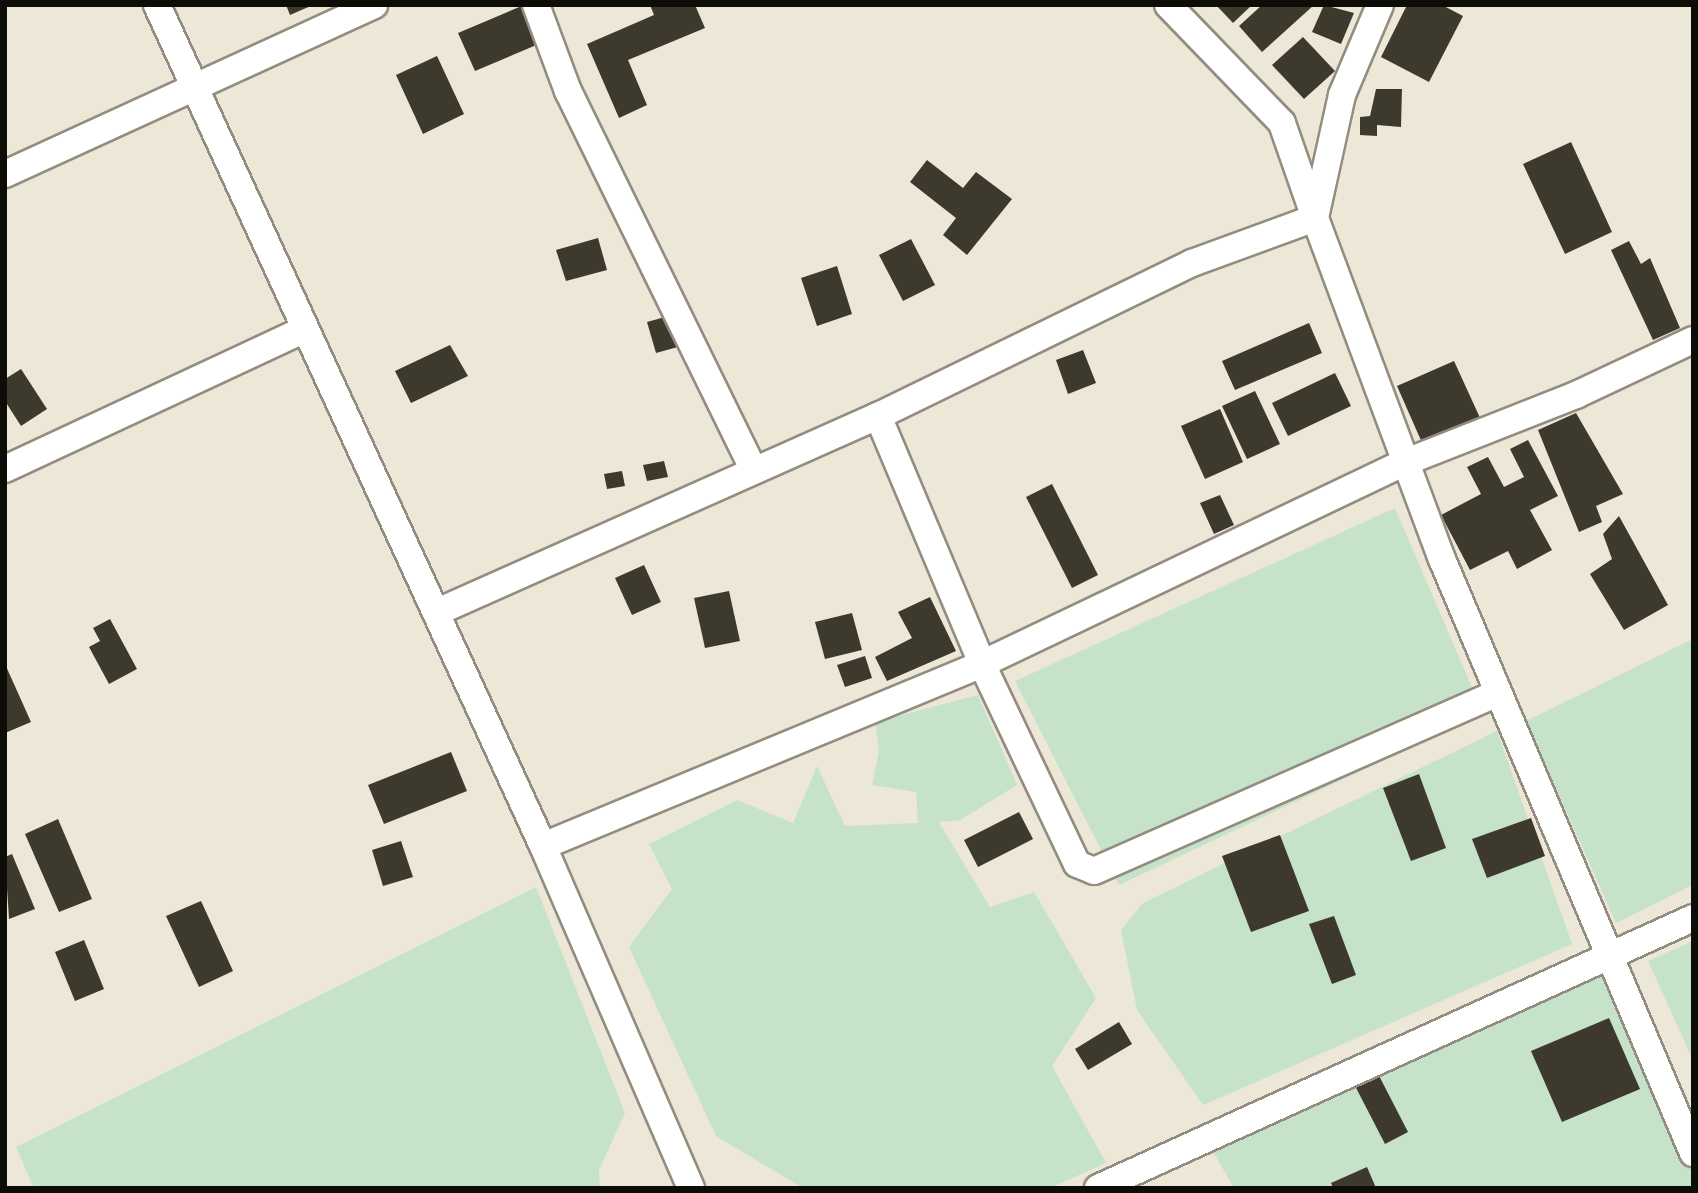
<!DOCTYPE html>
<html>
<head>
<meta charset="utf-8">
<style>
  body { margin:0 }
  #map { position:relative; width:1698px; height:1193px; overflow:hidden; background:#ece7d7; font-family:Barlow,sans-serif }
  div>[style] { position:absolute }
  .green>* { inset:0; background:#c6e3ca }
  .building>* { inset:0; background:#3d392c }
  .roads { filter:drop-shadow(2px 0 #928d7e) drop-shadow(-2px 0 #928d7e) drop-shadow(0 2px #928d7e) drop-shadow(0 -2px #928d7e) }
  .minor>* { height:26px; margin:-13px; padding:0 13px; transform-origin:13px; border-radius:13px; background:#fff }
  span { translate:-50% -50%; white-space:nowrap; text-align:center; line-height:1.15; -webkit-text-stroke:7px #f9f4e4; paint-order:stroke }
  .frame { position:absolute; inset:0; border:7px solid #0d0c07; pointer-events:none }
</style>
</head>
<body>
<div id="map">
  <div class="green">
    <i style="clip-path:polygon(1395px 508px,1483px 713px,1119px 885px,1015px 681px)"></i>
    <i style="clip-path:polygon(1693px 639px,1693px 885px,1616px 923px,1526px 721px)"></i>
    <i style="clip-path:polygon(978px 695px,1017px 785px,960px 820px,939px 822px,990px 907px,1034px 892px,1096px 998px,1052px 1066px,1106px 1163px,1050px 1188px,803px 1188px,716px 1136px,629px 947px,672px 889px,649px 844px,737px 800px,793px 823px,817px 766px,845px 826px,918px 823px,916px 792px,872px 785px,879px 751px,875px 722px)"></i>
    <i style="clip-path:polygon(1497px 731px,1572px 944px,1203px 1105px,1137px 1010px,1121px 930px,1143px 903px)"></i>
    <i style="clip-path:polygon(536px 887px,625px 1113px,599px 1170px,600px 1188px,34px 1188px,16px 1147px)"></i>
    <i style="clip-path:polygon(1693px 941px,1693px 1060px,1648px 961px)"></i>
    <i style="clip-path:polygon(1606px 966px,1693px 1170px,1693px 1188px,1234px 1188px,1205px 1138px)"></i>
  </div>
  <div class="building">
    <i style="clip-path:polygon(286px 5px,313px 5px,290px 15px)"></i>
    <i style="clip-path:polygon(524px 5px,541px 43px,475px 71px,458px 33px)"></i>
    <i style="clip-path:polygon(650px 5px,695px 5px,705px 28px,628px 60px,647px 105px,619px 118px,587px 44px,654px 15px)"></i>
    <i style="clip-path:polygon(1216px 5px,1252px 5px,1233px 23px)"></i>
    <i style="clip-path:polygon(1262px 5px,1314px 5px,1262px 52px,1239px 26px)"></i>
    <i style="clip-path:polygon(1324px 5px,1354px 13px,1341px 44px,1312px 32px)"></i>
    <i style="clip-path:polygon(1407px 5px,1442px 5px,1463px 16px,1429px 82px,1381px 57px)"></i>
    <i style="clip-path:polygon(1303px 37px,1335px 71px,1304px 99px,1272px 65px)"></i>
    <i style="clip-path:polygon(437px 56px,464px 114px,423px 134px,396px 75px)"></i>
    <i style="clip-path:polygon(1376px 89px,1402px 89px,1401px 127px,1377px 125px,1377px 136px,1360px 135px,1360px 117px,1370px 116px)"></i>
    <i style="clip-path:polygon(1571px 142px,1612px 232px,1565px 254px,1523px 164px)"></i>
    <i style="clip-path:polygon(927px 160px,963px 188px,976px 172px,1012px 199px,967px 255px,943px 235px,956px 218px,910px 182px)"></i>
    <i style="clip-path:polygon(598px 238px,607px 270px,566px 281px,556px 250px)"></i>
    <i style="clip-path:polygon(911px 239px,935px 285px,903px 301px,879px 255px)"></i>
    <i style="clip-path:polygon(1629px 241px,1641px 264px,1650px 258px,1680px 328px,1653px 340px,1611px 250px)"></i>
    <i style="clip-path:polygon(837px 266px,852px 314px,817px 326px,801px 278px)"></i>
    <i style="clip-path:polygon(676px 314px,685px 345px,656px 353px,647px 322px)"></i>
    <i style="clip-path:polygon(1309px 323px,1322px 353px,1235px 390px,1222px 361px)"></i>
    <i style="clip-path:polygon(450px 345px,468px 376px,411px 403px,395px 371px)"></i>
    <i style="clip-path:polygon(1083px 350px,1096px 383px,1068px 394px,1056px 360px)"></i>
    <i style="clip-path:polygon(1454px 361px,1481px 420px,1423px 445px,1397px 386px)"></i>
    <i style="clip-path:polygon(21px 369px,47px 409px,21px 426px,5px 401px,5px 379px)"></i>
    <i style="clip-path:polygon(1335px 373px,1351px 406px,1288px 436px,1272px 403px)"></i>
    <i style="clip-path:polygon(1255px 391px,1280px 444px,1247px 459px,1222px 406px)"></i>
    <i style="clip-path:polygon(1220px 409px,1243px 462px,1205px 479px,1181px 426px)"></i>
    <i style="clip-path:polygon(1576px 413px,1623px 494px,1596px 506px,1602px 522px,1579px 532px,1538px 430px)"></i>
    <i style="clip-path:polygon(1528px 440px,1558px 496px,1530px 510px,1552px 550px,1517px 569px,1508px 551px,1470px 570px,1441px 515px,1481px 494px,1467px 467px,1488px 457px,1504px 487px,1524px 477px,1510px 449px)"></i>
    <i style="clip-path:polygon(664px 461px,668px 477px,647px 481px,643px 465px)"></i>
    <i style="clip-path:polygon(622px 471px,625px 486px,607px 489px,604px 474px)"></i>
    <i style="clip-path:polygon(1052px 484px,1098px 575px,1072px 588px,1026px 497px)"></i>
    <i style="clip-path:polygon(1220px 495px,1234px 525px,1214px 534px,1200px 503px)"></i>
    <i style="clip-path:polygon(1619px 516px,1668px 605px,1624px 630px,1590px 574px,1612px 559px,1603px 534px)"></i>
    <i style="clip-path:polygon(644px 565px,661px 602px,632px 615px,615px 578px)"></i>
    <i style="clip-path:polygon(729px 591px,740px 641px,705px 648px,694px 598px)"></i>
    <i style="clip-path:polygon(930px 597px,956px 651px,887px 681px,875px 657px,912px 638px,898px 612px)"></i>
    <i style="clip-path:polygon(852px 613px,862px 650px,825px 659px,815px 622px)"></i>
    <i style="clip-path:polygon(110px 619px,137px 669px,109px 684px,89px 647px,100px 641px,93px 628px)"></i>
    <i style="clip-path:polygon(865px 656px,872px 678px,845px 687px,837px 665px)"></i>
    <i style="clip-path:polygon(5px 664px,31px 722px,5px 733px)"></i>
    <i style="clip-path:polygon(451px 752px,467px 791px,384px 824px,368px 785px)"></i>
    <i style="clip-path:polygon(1419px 774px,1446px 848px,1411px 861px,1383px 788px)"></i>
    <i style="clip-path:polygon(1019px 812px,1033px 839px,978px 867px,964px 840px)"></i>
    <i style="clip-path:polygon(1531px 818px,1545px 856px,1487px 878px,1472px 839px)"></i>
    <i style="clip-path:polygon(58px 819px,92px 899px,59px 912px,25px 834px)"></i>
    <i style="clip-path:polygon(1280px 835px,1309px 911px,1251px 932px,1222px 856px)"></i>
    <i style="clip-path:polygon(401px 841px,413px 877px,383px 886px,372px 850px)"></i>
    <i style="clip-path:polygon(12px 854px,35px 909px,9px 919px,5px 857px)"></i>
    <i style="clip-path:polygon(201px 901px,233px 971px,199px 987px,166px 916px)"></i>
    <i style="clip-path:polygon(1334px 916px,1356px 975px,1332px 984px,1309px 924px)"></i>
    <i style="clip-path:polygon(84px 940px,104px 989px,75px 1001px,55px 952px)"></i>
    <i style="clip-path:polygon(1609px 1018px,1640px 1089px,1562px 1122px,1531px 1051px)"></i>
    <i style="clip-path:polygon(1119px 1022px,1132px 1044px,1088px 1070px,1075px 1049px)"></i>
    <i style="clip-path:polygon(1375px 1068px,1408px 1132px,1385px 1144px,1352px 1080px)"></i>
    <i style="clip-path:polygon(1367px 1167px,1376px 1188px,1333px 1188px,1331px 1183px)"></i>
  </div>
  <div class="roads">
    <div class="minor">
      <i style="left:157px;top:5px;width:925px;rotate:65.35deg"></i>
      <i style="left:543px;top:846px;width:373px;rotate:66.6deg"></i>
      <i style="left:536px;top:5px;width:92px;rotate:69.6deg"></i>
      <i style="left:568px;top:91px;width:420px;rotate:63.9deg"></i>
      <i style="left:1380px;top:5px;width:98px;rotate:112.9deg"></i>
      <i style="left:1342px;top:95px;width:126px;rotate:102.4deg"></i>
      <i style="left:1315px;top:218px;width:364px;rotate:69.6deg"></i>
      <i style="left:1442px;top:559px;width:645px;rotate:67.09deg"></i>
      <i style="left:5px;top:174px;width:406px;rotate:-24.6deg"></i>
      <i style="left:878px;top:416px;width:269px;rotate:67.2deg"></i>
      <i style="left:982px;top:664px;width:221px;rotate:64.6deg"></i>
      <i style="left:1077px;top:864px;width:18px;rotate:22deg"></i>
      <i style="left:1094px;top:871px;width:441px;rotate:-23.8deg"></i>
      <i style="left:5px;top:469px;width:329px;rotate:-25deg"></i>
      <i style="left:437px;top:612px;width:483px;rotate:-24deg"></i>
      <i style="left:878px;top:416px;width:349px;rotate:-26deg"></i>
      <i style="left:1192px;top:263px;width:131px;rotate:-20.1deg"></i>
      <i style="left:1315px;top:218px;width:101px;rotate:-109.2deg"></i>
      <i style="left:1282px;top:123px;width:164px;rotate:-134deg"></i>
      <i style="left:543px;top:846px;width:475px;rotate:-22.5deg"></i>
      <i style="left:982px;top:664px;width:470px;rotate:-25.5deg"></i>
      <i style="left:1406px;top:462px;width:183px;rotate:-21.5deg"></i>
      <i style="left:1576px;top:395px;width:129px;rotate:-25.2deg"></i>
      <i style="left:1098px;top:1188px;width:653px;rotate:-24.41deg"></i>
    </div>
  </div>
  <div class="frame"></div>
</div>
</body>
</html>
